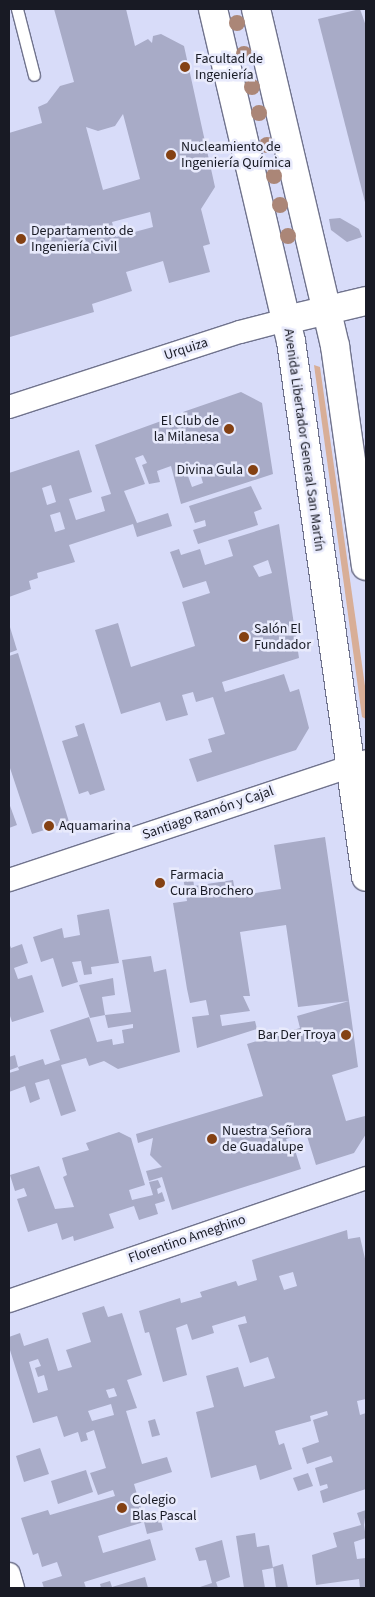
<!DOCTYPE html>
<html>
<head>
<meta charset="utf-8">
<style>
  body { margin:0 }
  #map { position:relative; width:375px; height:1597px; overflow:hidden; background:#d8dcf9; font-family:"Source Sans 3",sans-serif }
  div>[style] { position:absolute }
  .green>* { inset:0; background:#d8ae97 }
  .building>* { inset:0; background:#a8abc7 }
  .roads { filter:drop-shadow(1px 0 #70738d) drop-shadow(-1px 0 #70738d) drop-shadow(0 1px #70738d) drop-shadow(0 -1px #70738d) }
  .service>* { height:11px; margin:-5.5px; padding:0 5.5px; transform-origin:5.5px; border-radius:5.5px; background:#fff }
  .minor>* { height:22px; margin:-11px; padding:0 11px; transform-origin:11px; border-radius:11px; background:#fff }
  .tertiary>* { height:28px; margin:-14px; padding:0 14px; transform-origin:14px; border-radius:14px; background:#fff }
  .primary>* { height:28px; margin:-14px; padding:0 14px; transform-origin:14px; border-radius:14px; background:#fff }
  .trees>* { width:16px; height:16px; margin:-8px; border-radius:50%; background:#ab8677 }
  .dots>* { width:14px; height:14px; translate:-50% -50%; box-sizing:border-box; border:2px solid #e8eafc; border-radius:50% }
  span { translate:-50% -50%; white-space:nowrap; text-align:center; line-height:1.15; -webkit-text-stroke:5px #e8eafc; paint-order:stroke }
  .poi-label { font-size:14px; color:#181a24 }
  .left { translate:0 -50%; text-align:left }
  .right { translate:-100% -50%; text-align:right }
  .street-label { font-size:14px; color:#181a24 }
  .frame { position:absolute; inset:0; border:10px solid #181a24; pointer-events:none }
</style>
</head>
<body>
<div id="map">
  <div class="green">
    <i style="clip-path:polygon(314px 365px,320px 367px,366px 693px,366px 719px,362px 717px)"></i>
  </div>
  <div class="building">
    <i style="clip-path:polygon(evenodd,54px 9px,126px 9px,135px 46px,148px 39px,152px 43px,153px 36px,161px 34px,184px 46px,215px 187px,201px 209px,210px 244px,203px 246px,210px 272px,169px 283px,163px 261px,126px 272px,132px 291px,92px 304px,94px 312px,10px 337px,9px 133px,42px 123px,38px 107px,47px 103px,60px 86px,74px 82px,54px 9px,123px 114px,140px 179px,103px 190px,86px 127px,98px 131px,115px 126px,123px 114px,54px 9px,150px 212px,153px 227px,116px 237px,112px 222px,150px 212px)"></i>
    <i style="clip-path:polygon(360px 9px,366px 26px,366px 206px,318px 19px)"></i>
    <i style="clip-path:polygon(340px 218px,359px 229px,362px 237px,347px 242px,331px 230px,329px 219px)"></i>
    <i style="clip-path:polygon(evenodd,241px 392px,262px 403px,273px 474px,181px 504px,171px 466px,157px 471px,160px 482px,149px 484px,142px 465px,147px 463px,143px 455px,135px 458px,145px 484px,124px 491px,137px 523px,168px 513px,172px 526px,137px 537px,133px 524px,69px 545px,75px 562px,37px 573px,38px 578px,29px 581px,31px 589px,9px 597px,9px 473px,79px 450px,92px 492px,69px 499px,76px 520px,105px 511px,101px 497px,111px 494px,95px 445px,164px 420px,167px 426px,185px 419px,183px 412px,241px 392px,200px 473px,203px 483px,192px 487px,188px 476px,200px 473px,241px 392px,51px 485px,56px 502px,47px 505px,42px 488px,51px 485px,241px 392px,60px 512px,65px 529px,55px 532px,50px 515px,60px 512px)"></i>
    <i style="clip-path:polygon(251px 486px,262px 509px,254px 512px,258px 525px,198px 544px,193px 530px,206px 526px,205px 520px,195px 523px,189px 506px)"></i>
    <i style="clip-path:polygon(evenodd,279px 524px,299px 658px,222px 682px,225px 692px,284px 674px,290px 692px,299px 689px,309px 728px,296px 750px,197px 782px,189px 759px,212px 752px,208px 739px,225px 734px,213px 697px,196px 702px,193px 692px,182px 695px,188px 715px,166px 721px,160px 702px,121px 714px,95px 630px,118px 623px,131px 667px,195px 646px,182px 602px,210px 593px,206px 581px,183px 588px,170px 552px,179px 549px,181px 555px,200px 549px,205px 565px,233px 556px,228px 540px,279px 524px,268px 560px,272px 573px,259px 577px,253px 566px,268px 560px)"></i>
    <i style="clip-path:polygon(9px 624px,17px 650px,9px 653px)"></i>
    <i style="clip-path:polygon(18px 653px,69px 822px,32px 834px,9px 765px,9px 656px)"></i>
    <i style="clip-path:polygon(84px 723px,105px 790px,90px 795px,88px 791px,79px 794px,62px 741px,78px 736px,75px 726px)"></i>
    <i style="clip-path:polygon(9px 803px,17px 825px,9px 828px)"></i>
    <i style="clip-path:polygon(325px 837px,349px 1001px,358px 1067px,332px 1075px,346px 1121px,365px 1116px,366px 1134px,354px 1153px,316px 1165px,306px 1133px,286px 1139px,289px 1148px,294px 1147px,301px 1169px,172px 1210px,162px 1177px,149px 1181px,146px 1171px,162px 1167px,150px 1155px,153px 1138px,138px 1143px,136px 1134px,263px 1096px,247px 1044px,300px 1028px,297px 1016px,349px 1001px,298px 1007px,286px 925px,240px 932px,250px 996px,243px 996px,250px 1011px,220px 1015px,222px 1026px,255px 1021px,257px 1029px,197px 1048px,192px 1017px,209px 1015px,206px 1000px,190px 1003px,187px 989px,173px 903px,187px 901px,182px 871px,192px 869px,194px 886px,233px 880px,236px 896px,281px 889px,274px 845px)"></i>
    <i style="clip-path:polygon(109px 909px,119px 963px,91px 967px,92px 974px,84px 975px,81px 961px,72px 962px,78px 982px,62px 987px,53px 958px,41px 962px,33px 937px,62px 928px,64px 938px,80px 935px,77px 915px)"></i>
    <i style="clip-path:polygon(9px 943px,11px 948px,22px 944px,28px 963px,14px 968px,18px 979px,32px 975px,44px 1012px,12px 1022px,9px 1013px)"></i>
    <i style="clip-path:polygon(151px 956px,154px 972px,166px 969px,180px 1052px,118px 1069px,104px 1061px,89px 1066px,86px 1058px,61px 1065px,76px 1111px,61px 1116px,49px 1079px,35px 1083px,40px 1099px,30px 1103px,25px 1086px,9px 1092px,9px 1073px,19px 1070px,18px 1067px,43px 1059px,45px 1065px,60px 1060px,50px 1030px,89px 1017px,97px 1042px,112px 1039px,113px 1045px,124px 1043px,122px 1030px,133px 1028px,133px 1024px,108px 1028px,105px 1015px,90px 1018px,79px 985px,113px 978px,115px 995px,102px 997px,105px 1015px,131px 1012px,122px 960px)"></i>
    <i style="clip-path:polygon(15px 1055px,18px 1067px,10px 1070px,9px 1057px)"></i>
    <i style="clip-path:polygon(119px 1132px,131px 1138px,145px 1185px,129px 1190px,132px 1200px,153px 1195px,149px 1182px,158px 1180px,161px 1187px,157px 1189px,158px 1194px,162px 1192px,165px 1201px,155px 1204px,158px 1214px,139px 1220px,134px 1206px,109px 1214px,114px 1228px,74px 1241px,73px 1236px,62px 1240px,57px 1223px,28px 1232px,17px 1199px,27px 1196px,24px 1188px,15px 1191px,10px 1175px,39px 1166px,55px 1209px,74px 1207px,63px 1177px,67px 1175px,62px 1158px,89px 1150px,86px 1143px)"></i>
    <i style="clip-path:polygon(evenodd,347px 1230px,348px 1239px,360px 1237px,366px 1263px,366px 1399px,357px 1401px,360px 1415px,366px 1413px,366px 1489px,323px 1503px,320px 1491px,328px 1488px,327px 1484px,320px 1486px,315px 1468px,333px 1462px,331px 1456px,307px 1464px,302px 1448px,319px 1442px,313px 1420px,328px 1415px,327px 1411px,310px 1416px,311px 1421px,275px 1431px,279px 1445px,284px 1443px,292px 1469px,260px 1480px,256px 1465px,211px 1478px,196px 1412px,214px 1407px,206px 1376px,238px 1367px,244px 1387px,275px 1378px,268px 1357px,250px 1363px,238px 1325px,247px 1323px,245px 1316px,212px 1326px,214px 1333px,192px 1340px,187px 1324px,176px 1328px,187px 1375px,163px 1382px,149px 1332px,145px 1333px,139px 1311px,180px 1298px,181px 1303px,202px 1297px,200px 1292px,236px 1281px,238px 1286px,257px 1280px,252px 1260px,347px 1230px,293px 1272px,297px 1286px,284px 1290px,279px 1276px,293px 1272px)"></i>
    <i style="clip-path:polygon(evenodd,104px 1306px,108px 1317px,122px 1313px,142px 1375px,127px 1380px,137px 1408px,126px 1411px,142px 1464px,167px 1457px,172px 1472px,134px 1484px,145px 1522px,160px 1517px,163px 1530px,147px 1534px,144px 1522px,98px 1536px,103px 1553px,150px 1539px,156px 1560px,84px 1582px,86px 1588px,44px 1588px,42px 1582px,62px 1576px,57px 1562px,42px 1567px,38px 1553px,33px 1555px,21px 1518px,48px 1510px,50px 1515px,115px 1496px,113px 1490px,98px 1495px,90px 1473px,106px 1468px,94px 1430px,86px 1433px,88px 1440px,81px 1442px,78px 1432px,64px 1437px,57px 1416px,33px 1423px,9px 1347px,9px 1337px,20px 1333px,24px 1346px,48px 1338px,58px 1371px,72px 1367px,66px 1350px,91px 1342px,82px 1313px,104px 1306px,38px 1359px,41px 1366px,35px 1368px,38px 1377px,44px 1375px,48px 1390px,38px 1393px,29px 1362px,38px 1359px,104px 1306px,114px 1388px,117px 1396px,109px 1398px,106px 1390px,114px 1388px,104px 1306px,111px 1404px,114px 1415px,92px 1421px,88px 1411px,111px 1404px)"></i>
    <i style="clip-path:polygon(155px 1419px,160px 1435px,152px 1437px,148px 1421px)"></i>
    <i style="clip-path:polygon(40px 1448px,49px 1474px,24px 1482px,16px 1456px)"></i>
    <i style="clip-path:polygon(86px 1470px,93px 1492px,58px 1504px,51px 1481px)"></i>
    <i style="clip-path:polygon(308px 1473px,313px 1486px,298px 1491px,293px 1478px)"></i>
    <i style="clip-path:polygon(366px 1510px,364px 1525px,366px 1538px,354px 1542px,357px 1559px,366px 1558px,366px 1588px,360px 1588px,359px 1579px,316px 1585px,312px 1555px,337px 1547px,333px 1533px,361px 1525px,357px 1513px)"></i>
    <i style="clip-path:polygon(255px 1533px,257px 1547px,269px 1545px,273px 1568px,262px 1570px,265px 1588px,244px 1588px,236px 1536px)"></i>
    <i style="clip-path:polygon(222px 1540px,230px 1577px,216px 1582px,218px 1588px,197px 1588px,212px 1583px,206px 1560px,199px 1561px,195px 1548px)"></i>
    <i style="clip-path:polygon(283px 1564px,288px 1588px,276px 1588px,273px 1567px)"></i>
    <i style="clip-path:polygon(145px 1577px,148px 1588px,101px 1588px,100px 1584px,110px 1581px,112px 1587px)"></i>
  </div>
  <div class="roads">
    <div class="service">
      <i style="left:17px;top:9px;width:68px;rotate:75.6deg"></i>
    </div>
    <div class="minor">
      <i style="left:9px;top:407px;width:243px;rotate:-18deg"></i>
      <i style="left:240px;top:332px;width:48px;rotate:-14.6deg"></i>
      <i style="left:9px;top:880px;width:376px;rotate:-18.4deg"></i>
      <i style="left:9px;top:1301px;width:378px;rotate:-19deg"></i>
      <i style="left:9px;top:1574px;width:15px;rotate:74deg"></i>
    </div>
    <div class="tertiary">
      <i style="left:286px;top:320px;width:82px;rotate:-13.4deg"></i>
    </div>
    <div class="primary">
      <i style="left:213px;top:9px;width:341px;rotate:76.8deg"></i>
      <i style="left:291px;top:341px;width:541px;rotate:82.03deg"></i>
      <i style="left:256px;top:9px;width:346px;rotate:76.8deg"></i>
      <i style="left:335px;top:346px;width:222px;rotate:82deg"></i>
    </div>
  </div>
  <div class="trees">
    <i style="left:237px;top:23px"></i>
    <i style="left:244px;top:54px"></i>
    <i style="left:252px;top:87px"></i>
    <i style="left:259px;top:113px"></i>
    <i style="left:267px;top:145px"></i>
    <i style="left:274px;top:176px"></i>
    <i style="left:280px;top:205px"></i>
    <i style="left:288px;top:236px"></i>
  </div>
  <div class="dots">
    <i style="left:185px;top:67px;background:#844113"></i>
    <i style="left:171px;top:155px;background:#844113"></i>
    <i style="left:21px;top:239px;background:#844113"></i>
    <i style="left:229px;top:429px;background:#844113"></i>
    <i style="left:253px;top:470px;background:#844113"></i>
    <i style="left:244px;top:637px;background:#844113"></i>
    <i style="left:49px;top:826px;background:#844113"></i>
    <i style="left:160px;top:883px;background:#844113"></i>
    <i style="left:346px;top:1035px;background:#844113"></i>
    <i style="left:212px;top:1139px;background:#844113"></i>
    <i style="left:122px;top:1508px;background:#844113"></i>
  </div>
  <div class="poi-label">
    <span class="left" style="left:195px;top:67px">Facultad de<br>Ingeniería</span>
    <span class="left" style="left:181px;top:155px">Nucleamiento de<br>Ingeniería Química</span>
    <span class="left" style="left:31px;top:239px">Departamento de<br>Ingeniería Civil</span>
    <span class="right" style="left:219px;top:429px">El Club de<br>la Milanesa</span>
    <span class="right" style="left:243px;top:470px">Divina Gula</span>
    <span class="left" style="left:254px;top:637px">Salón El<br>Fundador</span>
    <span class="left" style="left:59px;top:826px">Aquamarina</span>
    <span class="left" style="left:170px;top:883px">Farmacia<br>Cura Brochero</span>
    <span class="right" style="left:336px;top:1035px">Bar Der Troya</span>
    <span class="left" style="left:222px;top:1139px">Nuestra Señora<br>de Guadalupe</span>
    <span class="left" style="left:132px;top:1508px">Colegio<br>Blas Pascal</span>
  </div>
  <div class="street-label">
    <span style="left:186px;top:349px;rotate:-18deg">Urquiza</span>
    <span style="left:304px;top:440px;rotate:82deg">Avenida Libertador General San Martín</span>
    <span style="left:208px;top:813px;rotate:-19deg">Santiago Ramón y Cajal</span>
    <span style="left:187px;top:1239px;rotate:-19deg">Florentino Ameghino</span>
  </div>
  <div class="frame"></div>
</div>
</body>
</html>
